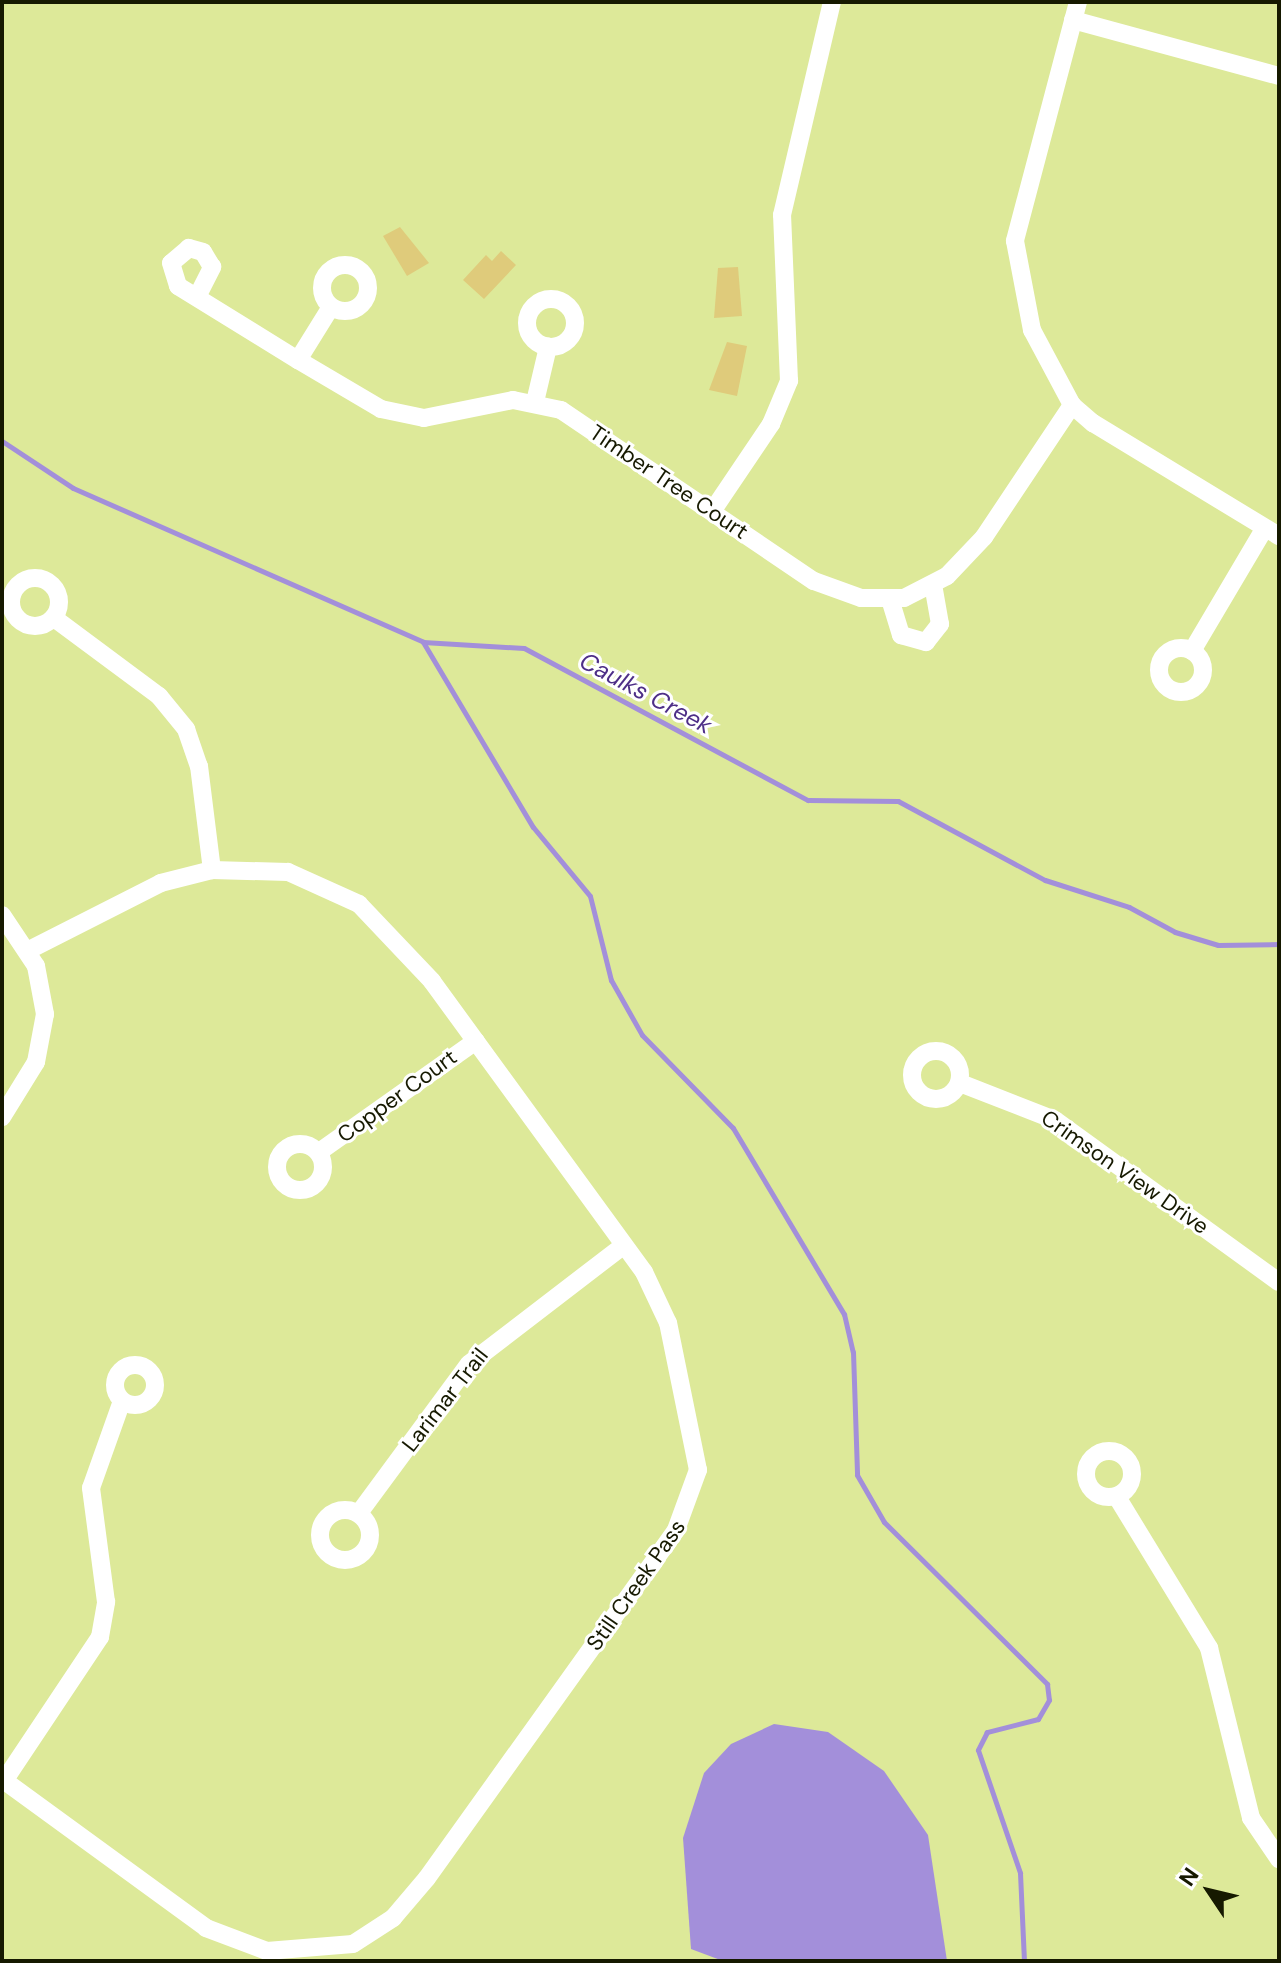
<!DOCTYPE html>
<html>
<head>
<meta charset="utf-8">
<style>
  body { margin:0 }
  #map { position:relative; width:1281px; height:1963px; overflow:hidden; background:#dde999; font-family:"DM Sans",sans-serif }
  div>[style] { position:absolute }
  .water>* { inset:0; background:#a38fda }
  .stream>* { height:5px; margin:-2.5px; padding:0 2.5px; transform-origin:2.5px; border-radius:2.5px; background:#a38fda }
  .building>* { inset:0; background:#dfcb7b }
  .minor>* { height:18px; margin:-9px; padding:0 9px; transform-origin:9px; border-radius:9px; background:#fff }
  .minor>.ring { margin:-9px; padding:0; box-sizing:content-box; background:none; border:18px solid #fff; border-radius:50% }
  span { translate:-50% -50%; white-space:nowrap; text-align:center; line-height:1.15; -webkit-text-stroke:6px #fff; paint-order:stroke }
  .street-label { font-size:22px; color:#161900 }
  .water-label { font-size:24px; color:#4e2f87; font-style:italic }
  .frame { position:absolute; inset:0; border:4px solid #161900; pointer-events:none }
  .north { position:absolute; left:1169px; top:1851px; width:80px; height:80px; -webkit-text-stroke:6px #fff; paint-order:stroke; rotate:305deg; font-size:22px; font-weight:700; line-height:32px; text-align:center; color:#161900 }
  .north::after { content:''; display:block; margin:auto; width:28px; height:36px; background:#161900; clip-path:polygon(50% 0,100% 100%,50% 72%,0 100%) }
</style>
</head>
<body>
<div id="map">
  <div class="water">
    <i style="clip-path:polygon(774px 1724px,828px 1732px,884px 1771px,928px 1835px,947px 1961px,723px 1961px,691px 1949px,683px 1838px,704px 1773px,731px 1744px)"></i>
  </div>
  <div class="stream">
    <i style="left:2px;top:441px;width:85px;rotate:33.5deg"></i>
    <i style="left:73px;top:488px;width:382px;rotate:23.7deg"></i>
    <i style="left:423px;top:642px;width:101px;rotate:3.4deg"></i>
    <i style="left:524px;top:648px;width:322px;rotate:28.2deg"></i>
    <i style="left:808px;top:800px;width:90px;rotate:0.6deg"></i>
    <i style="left:898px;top:801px;width:167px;rotate:28.3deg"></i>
    <i style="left:1045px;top:880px;width:88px;rotate:17.8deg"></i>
    <i style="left:1129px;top:907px;width:52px;rotate:28.5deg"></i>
    <i style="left:1175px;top:932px;width:45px;rotate:16.8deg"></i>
    <i style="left:1218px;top:945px;width:61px;rotate:-0.9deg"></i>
    <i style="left:423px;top:642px;width:215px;rotate:59.3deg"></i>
    <i style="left:533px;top:827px;width:89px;rotate:50.4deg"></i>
    <i style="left:590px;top:896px;width:87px;rotate:76deg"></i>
    <i style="left:611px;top:980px;width:63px;rotate:60.6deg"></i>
    <i style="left:642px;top:1035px;width:130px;rotate:45.6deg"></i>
    <i style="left:733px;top:1128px;width:217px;rotate:59.2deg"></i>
    <i style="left:844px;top:1314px;width:39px;rotate:77deg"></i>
    <i style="left:853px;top:1352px;width:123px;rotate:88.1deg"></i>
    <i style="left:857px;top:1475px;width:54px;rotate:60.1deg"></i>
    <i style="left:884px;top:1522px;width:230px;rotate:44.8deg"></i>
    <i style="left:1047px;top:1684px;width:16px;rotate:83deg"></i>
    <i style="left:1049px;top:1700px;width:22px;rotate:120deg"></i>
    <i style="left:1038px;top:1719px;width:53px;rotate:165.7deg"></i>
    <i style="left:987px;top:1732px;width:20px;rotate:117deg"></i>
    <i style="left:978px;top:1750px;width:130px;rotate:71.1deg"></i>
    <i style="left:1020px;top:1873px;width:88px;rotate:87.4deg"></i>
  </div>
  <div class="building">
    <i style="clip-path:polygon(400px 227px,429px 263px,407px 276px,383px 236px)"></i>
    <i style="clip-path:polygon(501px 251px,516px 265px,484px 299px,463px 280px,486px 255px,492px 261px)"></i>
    <i style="clip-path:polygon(738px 267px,742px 316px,714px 318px,718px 268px)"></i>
    <i style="clip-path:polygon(727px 342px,747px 346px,737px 396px,709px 390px)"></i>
  </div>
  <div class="minor">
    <i style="left:1078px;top:2px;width:247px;rotate:104.8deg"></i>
    <i style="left:1015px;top:241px;width:91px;rotate:79.2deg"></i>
    <i style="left:1032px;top:330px;width:85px;rotate:61.9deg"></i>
    <i style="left:1072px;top:405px;width:28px;rotate:41deg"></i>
    <i style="left:1093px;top:423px;width:218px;rotate:31.3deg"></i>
    <i style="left:1073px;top:20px;width:213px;rotate:15.2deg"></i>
    <i class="ring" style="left:322px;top:265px;width:28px;height:28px"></i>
    <i style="left:197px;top:297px;width:34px;rotate:-63deg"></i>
    <i style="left:212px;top:267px;width:17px;rotate:-121deg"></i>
    <i style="left:203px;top:252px;width:15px;rotate:-164deg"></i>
    <i style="left:189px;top:248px;width:23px;rotate:140deg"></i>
    <i style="left:171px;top:263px;width:24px;rotate:73deg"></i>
    <i style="left:178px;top:286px;width:141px;rotate:31.7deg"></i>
    <i style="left:298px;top:360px;width:96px;rotate:30.6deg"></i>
    <i style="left:381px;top:409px;width:44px;rotate:11.8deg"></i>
    <i style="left:424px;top:418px;width:91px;rotate:-11.4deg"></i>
    <i style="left:513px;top:400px;width:49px;rotate:11.8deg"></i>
    <i style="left:561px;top:410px;width:305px;rotate:34.1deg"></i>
    <i style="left:814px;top:581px;width:50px;rotate:19.9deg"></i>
    <i style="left:861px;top:598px;width:43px"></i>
    <i style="left:904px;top:598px;width:48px;rotate:-27.1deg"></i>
    <i style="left:947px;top:576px;width:54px;rotate:-46.5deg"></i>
    <i style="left:984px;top:537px;width:159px;rotate:-56.3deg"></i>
    <i class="ring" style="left:527px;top:299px;width:30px;height:30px"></i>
    <i style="left:298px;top:360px;width:62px;rotate:-58.1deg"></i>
    <i style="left:535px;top:402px;width:57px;rotate:-76.7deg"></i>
    <i style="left:713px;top:510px;width:104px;rotate:-56deg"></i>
    <i style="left:771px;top:424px;width:47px;rotate:-67.3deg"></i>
    <i style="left:789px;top:381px;width:166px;rotate:-92.4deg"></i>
    <i style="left:782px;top:215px;width:219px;rotate:-76.8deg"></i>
    <i class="ring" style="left:11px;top:578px;width:30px;height:30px"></i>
    <i style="left:890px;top:599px;width:38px;rotate:73deg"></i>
    <i style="left:901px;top:635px;width:26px;rotate:16deg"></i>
    <i style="left:926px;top:642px;width:23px;rotate:-52deg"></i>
    <i style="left:940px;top:624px;width:39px;rotate:-100deg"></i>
    <i style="left:54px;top:618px;width:131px;rotate:36.6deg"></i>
    <i style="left:159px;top:696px;width:43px;rotate:50.7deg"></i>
    <i style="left:186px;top:729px;width:39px;rotate:71deg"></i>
    <i style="left:199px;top:766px;width:105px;rotate:82.9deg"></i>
    <i class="ring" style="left:1159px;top:648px;width:26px;height:26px"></i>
    <i style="left:1192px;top:651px;width:139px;rotate:-59.4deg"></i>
    <i style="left:2px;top:915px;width:61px;rotate:56.3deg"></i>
    <i style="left:36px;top:966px;width:49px;rotate:79.4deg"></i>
    <i style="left:45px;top:1014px;width:49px;rotate:100.6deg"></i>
    <i style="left:36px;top:1062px;width:65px;rotate:121.7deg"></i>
    <i class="ring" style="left:912px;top:1051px;width:30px;height:30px"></i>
    <i style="left:960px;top:1083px;width:102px;rotate:21.3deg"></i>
    <i style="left:1055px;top:1120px;width:276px;rotate:35.9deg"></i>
    <i class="ring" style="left:277px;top:1144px;width:28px;height:28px"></i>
    <i style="left:319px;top:1152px;width:192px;rotate:-35.3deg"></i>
    <i class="ring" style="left:115px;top:1365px;width:22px;height:22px"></i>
    <i class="ring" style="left:1086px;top:1451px;width:28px;height:28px"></i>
    <i style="left:1117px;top:1497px;width:177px;rotate:58.6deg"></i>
    <i style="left:1209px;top:1648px;width:175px;rotate:76.1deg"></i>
    <i style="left:1251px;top:1818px;width:50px;rotate:55.7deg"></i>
    <i class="ring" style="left:320px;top:1510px;width:32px;height:32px"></i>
    <i style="left:359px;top:1513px;width:185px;rotate:-53.6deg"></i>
    <i style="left:469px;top:1364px;width:195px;rotate:-37.5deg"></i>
    <i style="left:2px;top:1779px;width:253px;rotate:36.1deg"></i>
    <i style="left:206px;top:1928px;width:65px;rotate:20.7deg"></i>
    <i style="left:267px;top:1951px;width:86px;rotate:-4.7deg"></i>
    <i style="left:353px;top:1944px;width:48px;rotate:-33deg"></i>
    <i style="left:393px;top:1918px;width:52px;rotate:-49.6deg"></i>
    <i style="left:427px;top:1878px;width:428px;rotate:-54.4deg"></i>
    <i style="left:676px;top:1530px;width:64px;rotate:-69.9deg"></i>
    <i style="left:698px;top:1470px;width:150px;rotate:-101.5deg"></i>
    <i style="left:668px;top:1323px;width:56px;rotate:-115.2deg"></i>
    <i style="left:644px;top:1272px;width:360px;rotate:-126.1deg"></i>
    <i style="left:432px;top:981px;width:106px;rotate:-133.5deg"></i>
    <i style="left:359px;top:904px;width:78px;rotate:-155.7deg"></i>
    <i style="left:288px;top:872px;width:76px;rotate:-178.5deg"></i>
    <i style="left:212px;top:870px;width:53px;rotate:165.7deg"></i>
    <i style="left:161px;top:883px;width:148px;rotate:153.1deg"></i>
    <i style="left:4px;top:1781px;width:173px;rotate:-56.3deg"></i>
    <i style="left:100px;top:1637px;width:36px;rotate:-80deg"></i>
    <i style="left:106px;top:1602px;width:115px;rotate:-97.5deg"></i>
    <i style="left:91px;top:1488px;width:92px;rotate:-70.4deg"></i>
  </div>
  <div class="street-label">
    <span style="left:669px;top:482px;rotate:34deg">Timber Tree Court</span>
    <span style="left:397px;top:1096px;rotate:-36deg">Copper Court</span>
    <span style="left:1125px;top:1172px;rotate:35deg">Crimson View Drive</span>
    <span style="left:445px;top:1400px;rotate:-52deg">Larimar Trail</span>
    <span style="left:636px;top:1585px;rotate:-55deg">Still Creek Pass</span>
  </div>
  <div class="water-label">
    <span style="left:646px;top:693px;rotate:28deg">Caulks Creek</span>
  </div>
  <div class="frame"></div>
  <div class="north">N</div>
</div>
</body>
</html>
